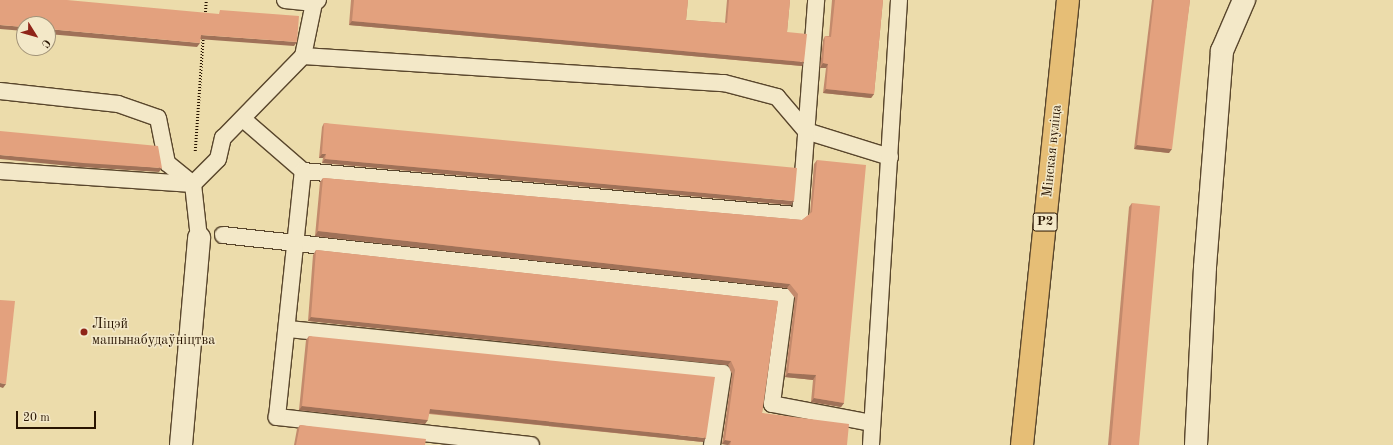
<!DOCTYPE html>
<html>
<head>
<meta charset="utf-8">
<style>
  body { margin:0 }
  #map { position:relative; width:1393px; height:445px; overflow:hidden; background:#ecdcab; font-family:"Old Standard TT",serif }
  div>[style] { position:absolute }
  .path>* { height:2.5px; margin-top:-1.25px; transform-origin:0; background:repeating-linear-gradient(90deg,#281401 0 1px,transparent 0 3px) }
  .roads { filter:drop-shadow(1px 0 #59462c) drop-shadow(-1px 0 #59462c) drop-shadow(0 1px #59462c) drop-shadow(0 -1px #59462c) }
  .service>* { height:16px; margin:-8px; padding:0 8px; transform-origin:8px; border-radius:8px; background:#f3e8c8 }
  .minor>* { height:22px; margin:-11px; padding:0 11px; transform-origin:11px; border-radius:11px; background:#f3e8c8 }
  .tertiary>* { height:22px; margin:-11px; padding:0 11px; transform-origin:11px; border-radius:11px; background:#f3e8c8 }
  .primary>* { height:22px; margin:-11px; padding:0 11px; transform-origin:11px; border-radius:11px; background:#e6be76 }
  .wall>* { inset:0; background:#c38a6c }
  .shaded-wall>* { inset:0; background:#9f7158 }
  .building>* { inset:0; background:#e3a17e }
  .dots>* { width:11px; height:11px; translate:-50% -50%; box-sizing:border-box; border:2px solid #f3e8c8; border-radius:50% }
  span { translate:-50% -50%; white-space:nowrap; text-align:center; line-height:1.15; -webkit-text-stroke:3px #f3e8c8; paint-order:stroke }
  .shield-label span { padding:1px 3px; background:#f3e8c8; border:1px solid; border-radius:3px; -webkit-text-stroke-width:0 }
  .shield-label { font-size:13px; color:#281401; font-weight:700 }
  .street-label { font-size:14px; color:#281401 }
  .poi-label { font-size:14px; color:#281401 }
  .left { translate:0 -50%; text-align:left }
  .north { position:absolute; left:16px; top:16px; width:40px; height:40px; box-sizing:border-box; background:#f3e8c8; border:1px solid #a29378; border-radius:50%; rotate:127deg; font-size:11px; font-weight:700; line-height:16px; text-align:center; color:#281401 }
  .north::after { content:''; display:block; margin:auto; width:14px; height:18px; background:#8f2418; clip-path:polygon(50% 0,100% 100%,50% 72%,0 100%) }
  .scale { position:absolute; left:16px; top:411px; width:80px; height:18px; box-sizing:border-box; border:2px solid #281401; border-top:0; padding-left:5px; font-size:12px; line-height:14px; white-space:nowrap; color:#281401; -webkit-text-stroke:3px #f3e8c8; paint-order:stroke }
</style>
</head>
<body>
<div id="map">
  <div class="path">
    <i style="left:205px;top:15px;width:15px;rotate:-86deg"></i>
    <i style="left:195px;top:151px;width:115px;rotate:-86deg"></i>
  </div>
  <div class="roads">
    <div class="service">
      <i style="left:285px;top:0;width:29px;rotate:6deg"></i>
      <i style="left:314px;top:3px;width:3px;rotate:-72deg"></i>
      <i style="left:303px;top:56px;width:54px;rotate:-78.3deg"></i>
      <i style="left:314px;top:3px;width:5px;rotate:-37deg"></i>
      <i style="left:0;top:91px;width:119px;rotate:6.3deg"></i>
      <i style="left:118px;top:104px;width:42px;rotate:19.3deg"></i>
      <i style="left:158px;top:118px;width:46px;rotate:78.7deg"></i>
      <i style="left:167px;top:163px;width:33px;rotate:39deg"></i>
      <i style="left:193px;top:184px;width:35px;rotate:-45deg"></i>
      <i style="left:218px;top:159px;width:22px;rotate:-77deg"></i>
      <i style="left:223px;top:138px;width:115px;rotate:-45.7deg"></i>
      <i style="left:303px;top:56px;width:422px;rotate:3.7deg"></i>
      <i style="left:724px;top:83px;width:55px;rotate:14.8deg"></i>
      <i style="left:777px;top:97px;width:45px;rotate:49.5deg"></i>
      <i style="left:806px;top:131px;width:88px;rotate:17.2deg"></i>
      <i style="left:243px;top:119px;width:79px;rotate:40.9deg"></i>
      <i style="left:0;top:171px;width:193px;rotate:3.9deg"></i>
      <i style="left:193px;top:184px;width:54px;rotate:83.7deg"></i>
      <i style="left:223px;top:235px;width:566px;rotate:6.28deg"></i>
      <i style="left:786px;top:297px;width:108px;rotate:97.5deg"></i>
      <i style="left:772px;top:404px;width:102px;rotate:10.8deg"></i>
      <i style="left:289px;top:329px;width:436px;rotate:5.8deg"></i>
      <i style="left:723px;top:373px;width:73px;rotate:98.7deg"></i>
      <i style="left:531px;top:445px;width:256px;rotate:-173.7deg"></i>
      <i style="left:277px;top:417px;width:247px;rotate:-84deg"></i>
      <i style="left:303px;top:171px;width:499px;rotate:5.1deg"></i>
      <i style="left:800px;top:215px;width:216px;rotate:-85.7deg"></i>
      <i style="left:871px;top:445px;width:446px;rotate:-86.4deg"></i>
    </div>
    <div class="minor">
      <i style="left:181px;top:445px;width:208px;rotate:-85deg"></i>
    </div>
    <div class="tertiary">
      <i style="left:1196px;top:445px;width:178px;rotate:-87.1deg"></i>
      <i style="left:1205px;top:267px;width:217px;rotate:-85.5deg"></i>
      <i style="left:1222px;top:51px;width:56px;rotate:-66.7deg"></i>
    </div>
    <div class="primary">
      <i style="left:1022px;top:445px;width:447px;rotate:-84.1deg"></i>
    </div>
  </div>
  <div class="wall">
    <i style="clip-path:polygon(351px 0,688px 0,686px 20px,725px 23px,727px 0,790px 0,787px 32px,802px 66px,349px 25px)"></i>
    <i style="clip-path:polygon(832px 0,883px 0,874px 94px,871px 98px,823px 93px,826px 68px,820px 68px,823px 40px,825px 36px,829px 36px)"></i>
    <i style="clip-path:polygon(1152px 0,1190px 0,1169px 153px,1134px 149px)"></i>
    <i style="clip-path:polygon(324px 123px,791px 205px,322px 163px,323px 158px,319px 158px,322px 127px)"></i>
    <i style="clip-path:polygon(817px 160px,844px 403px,841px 407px,811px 402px,813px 380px,785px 377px,795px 298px,787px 288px,315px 236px,320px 182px,323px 178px,802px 220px,810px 214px,814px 164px)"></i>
    <i style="clip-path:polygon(1132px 203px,1139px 445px,1108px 445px,1129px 207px)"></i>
    <i style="clip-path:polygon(316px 250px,778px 301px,762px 413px,847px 445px,728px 445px,722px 444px,732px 374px,728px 365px,308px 321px,313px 255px)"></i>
    <i style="clip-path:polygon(309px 336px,703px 442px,429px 414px,425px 424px,299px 410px,306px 340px)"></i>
    <i style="clip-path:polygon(300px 425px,425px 445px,294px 445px,297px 429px)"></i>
  </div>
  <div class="shaded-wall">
    <i style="clip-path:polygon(352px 21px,804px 62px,802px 66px,349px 25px)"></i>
    <i style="clip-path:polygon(0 25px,24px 27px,24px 31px,0 29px)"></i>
    <i style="clip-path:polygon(48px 29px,200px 43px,197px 47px,48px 34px)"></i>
    <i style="clip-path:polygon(201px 35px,297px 42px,294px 46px,198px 39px)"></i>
    <i style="clip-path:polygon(823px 63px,828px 64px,826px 68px,820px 68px)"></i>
    <i style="clip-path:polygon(826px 89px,874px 94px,871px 98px,823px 93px)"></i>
    <i style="clip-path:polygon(1137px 145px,1172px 149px,1169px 153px,1134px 149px)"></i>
    <i style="clip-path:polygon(322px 154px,326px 154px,323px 158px,319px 158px)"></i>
    <i style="clip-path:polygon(0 155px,162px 168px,159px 172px,80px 167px,0 159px)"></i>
    <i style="clip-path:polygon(325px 159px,794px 201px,791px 205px,322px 163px)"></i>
    <i style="clip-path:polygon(318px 231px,790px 284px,787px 288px,315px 236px)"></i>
    <i style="clip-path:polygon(311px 317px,731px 361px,728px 365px,308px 321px)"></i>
    <i style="clip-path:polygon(788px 373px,816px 375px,813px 380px,785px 377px)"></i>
    <i style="clip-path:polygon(0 383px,6px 384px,3px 388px,0 387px)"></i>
    <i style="clip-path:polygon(814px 398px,844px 403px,841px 407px,811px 402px)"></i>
    <i style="clip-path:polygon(302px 406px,428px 420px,425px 424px,299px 410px)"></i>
    <i style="clip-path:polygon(430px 409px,706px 438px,703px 442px,427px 413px)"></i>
    <i style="clip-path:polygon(725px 440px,731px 441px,728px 445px,722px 444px)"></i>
  </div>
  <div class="building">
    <i style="clip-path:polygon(0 0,67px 0,219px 14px,220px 10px,299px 16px,297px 42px,201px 35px,200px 43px,48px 29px,48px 24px,24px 24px,24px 27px,0 25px)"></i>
    <i style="clip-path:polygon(354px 0,688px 0,686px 20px,727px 23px,729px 0,790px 0,787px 32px,807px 34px,804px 62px,352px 21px)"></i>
    <i style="clip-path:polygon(835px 0,883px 0,874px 94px,826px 89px,828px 64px,823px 63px,825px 36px,831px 37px)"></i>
    <i style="clip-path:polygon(1154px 0,1190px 0,1172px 149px,1137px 145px)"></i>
    <i style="clip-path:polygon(324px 123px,797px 168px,794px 201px,325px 159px,326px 154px,322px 154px)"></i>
    <i style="clip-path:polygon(0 131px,158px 146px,162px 168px,83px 163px,0 155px)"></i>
    <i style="clip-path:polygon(817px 160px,866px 165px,844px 403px,814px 398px,816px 375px,788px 373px,798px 294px,790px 284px,318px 231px,323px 178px,802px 220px,812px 212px)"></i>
    <i style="clip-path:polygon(1132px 203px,1160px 206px,1139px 445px,1111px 445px)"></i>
    <i style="clip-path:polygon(316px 250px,778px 301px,762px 413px,849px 424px,847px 445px,730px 445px,731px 441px,725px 440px,735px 370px,731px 361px,311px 317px)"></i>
    <i style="clip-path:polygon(0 300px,15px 301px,6px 384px,0 383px)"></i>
    <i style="clip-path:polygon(309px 336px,715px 377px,706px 438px,430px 409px,428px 420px,302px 406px)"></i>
    <i style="clip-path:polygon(300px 425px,426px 439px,425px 445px,296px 445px)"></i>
  </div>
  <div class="dots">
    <i style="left:84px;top:332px;background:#8f2418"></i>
  </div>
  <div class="shield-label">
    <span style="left:1045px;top:222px">Р2</span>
  </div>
  <div class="street-label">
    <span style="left:1052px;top:151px;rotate:-84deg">Мінская вуліца</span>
  </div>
  <div class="poi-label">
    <span class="left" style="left:92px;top:332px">Ліцэй<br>машынабудаўніцтва</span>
  </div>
  <div class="north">С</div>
  <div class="scale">20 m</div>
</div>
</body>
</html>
